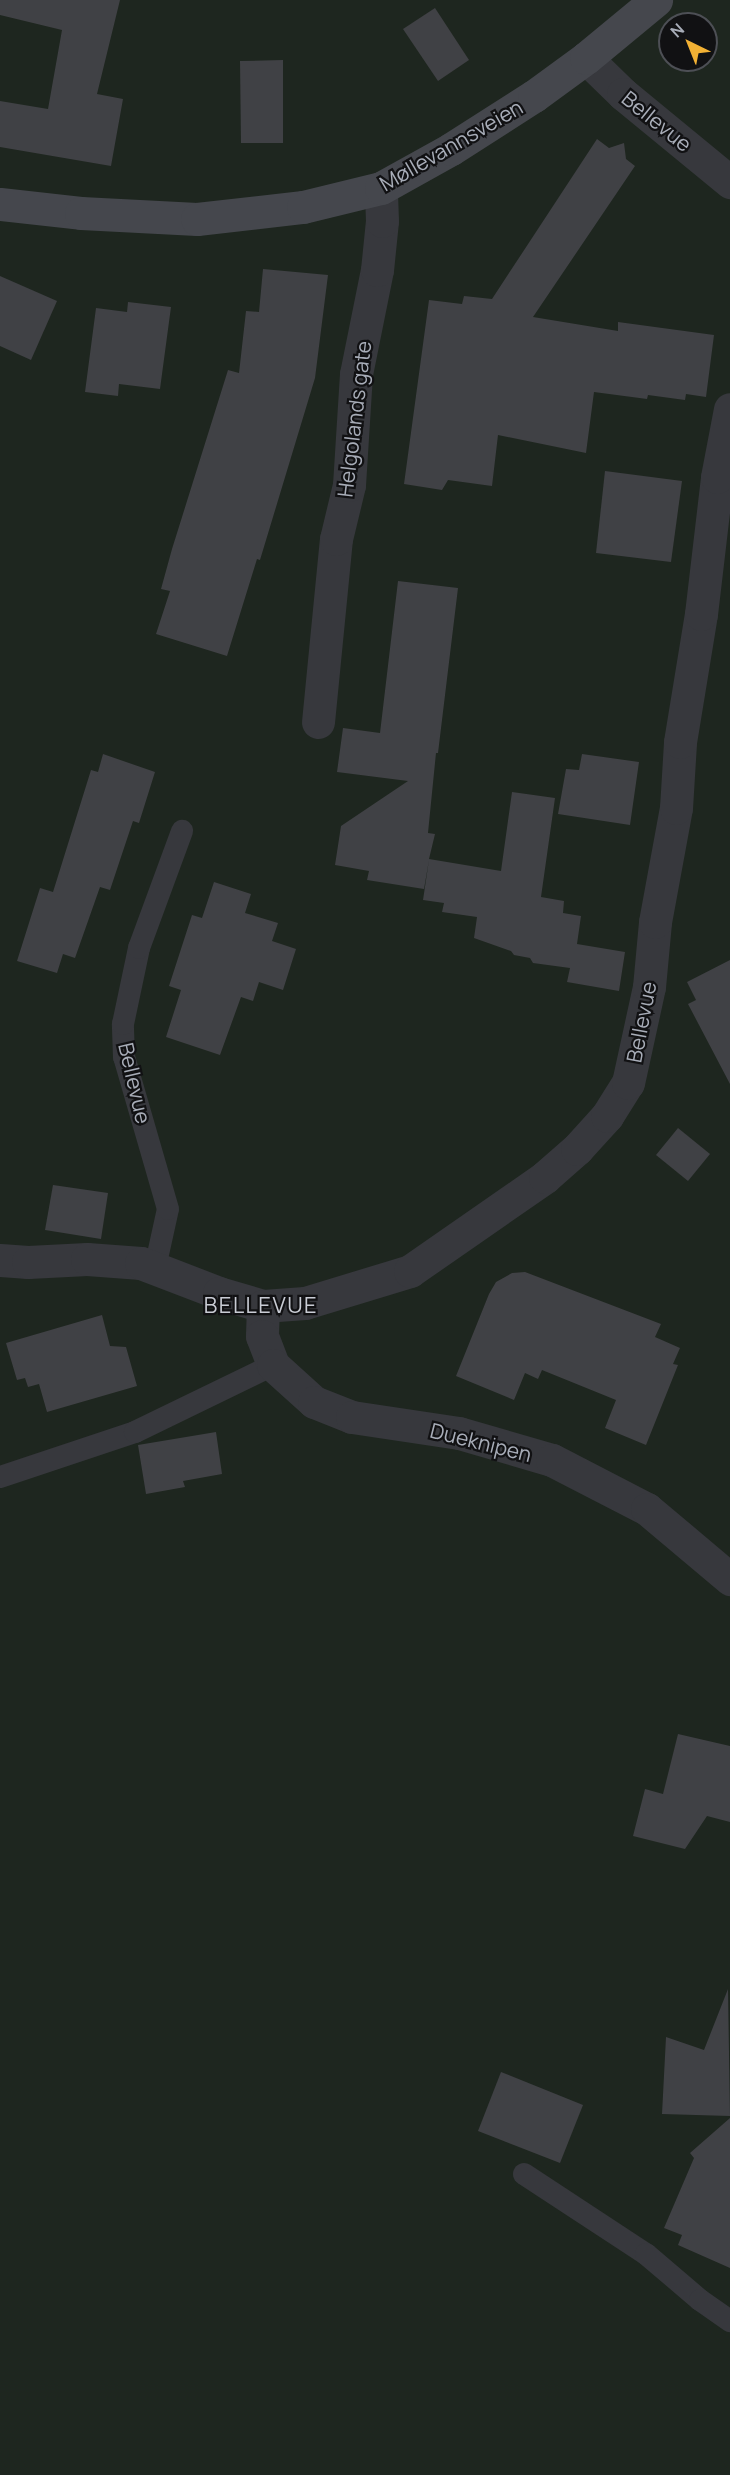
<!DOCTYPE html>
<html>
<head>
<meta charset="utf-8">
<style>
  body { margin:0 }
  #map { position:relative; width:730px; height:2475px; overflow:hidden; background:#161618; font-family:Manrope,sans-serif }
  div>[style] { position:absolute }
  .green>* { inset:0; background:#1e261f }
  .building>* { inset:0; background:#404145 }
  .lane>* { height:22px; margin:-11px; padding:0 11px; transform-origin:11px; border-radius:11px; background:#37383d }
  .street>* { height:33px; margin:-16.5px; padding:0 16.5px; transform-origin:16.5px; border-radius:16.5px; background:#37383d }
  .secondary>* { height:33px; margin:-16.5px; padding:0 16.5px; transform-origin:16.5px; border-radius:16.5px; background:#45474d }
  span { translate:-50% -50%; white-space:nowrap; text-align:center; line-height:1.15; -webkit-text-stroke:4.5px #111113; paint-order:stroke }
  .street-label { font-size:21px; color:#a8adb8 }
  .neighbourhood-label { font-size:22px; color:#c9ccd4; letter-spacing:1.5px }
  .north { position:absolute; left:658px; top:12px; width:60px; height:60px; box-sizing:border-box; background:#111113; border:2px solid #4d4f55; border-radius:50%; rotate:317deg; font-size:16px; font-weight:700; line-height:24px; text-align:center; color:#a8adb8 }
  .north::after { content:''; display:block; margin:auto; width:21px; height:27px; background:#f2b134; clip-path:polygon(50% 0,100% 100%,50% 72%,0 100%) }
</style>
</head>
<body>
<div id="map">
  <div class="green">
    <i style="clip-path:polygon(evenodd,0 0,730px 0,730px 2475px,0 2475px,0 0,670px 24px,706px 24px,706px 60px,670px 60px,670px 24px)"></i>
  </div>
  <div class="building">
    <i style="clip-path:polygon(0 0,120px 0,97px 94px,123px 99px,111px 166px,0 147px,0 101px,48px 109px,62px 30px,0 15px)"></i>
    <i style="clip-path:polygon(435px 8px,469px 60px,438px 81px,403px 29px)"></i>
    <i style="clip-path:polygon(283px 60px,283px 143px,241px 143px,240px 61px)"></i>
    <i style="clip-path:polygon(597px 139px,609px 148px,624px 143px,626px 159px,635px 166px,533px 317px,618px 331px,618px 322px,714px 335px,706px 397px,686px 394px,685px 400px,648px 395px,647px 399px,594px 392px,586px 453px,498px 435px,492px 486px,448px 480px,442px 490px,404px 484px,429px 300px,462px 304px,464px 296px,492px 299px)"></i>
    <i style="clip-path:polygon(263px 269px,328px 275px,315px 378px,260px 560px,257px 559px,227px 656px,156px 634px,170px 591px,161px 589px,172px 549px,228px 370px,239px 373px,246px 311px,259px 312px)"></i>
    <i style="clip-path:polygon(0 276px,57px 301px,31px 360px,0 346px)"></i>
    <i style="clip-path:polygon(128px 302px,171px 307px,160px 389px,119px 384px,118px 396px,85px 392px,96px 308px,127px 312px)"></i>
    <i style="clip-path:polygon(605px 471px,682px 481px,671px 562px,596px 553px)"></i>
    <i style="clip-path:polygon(398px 581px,458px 588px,438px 753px,436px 753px,428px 833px,435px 834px,429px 859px,501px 871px,512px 792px,555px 798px,541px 897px,564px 901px,563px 913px,581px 916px,577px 944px,625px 952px,619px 991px,567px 982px,570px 968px,533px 963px,530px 958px,514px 955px,511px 951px,474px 938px,477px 917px,442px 912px,444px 903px,423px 900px,429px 860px,424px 889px,367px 880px,369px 871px,335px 865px,341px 826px,408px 781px,337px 772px,343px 728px,380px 733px)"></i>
    <i style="clip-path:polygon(103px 754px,155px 772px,139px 823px,133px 821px,110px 890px,100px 887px,75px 958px,63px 954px,57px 973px,17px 961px,40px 888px,53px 892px,91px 770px,98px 772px)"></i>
    <i style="clip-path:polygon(582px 754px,639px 762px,630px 825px,558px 814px,566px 769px,579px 770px)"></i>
    <i style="clip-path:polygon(214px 882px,251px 894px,245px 913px,278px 923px,272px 941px,296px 949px,283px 990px,259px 982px,253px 1001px,241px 997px,220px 1055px,166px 1037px,181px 990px,169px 986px,192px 915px,202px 918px)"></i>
    <i style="clip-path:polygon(730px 960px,730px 1084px,688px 1004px,696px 1000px,687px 982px)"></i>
    <i style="clip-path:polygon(678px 1128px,710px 1154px,688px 1181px,656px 1155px)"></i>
    <i style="clip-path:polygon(53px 1185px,108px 1193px,101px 1239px,45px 1230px)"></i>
    <i style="clip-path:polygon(525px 1272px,661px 1324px,655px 1337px,680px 1348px,673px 1364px,678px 1365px,646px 1445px,605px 1428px,616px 1400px,542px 1370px,538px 1379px,525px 1373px,514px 1400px,456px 1376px,489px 1294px,496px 1282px,512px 1273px)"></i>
    <i style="clip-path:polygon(102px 1315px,110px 1346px,126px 1347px,137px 1386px,47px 1412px,39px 1384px,28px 1387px,25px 1378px,17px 1380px,6px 1343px)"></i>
    <i style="clip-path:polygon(216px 1432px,222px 1474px,183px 1481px,185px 1487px,146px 1494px,138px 1445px)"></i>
    <i style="clip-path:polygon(678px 1734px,730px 1746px,730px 1822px,707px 1816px,685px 1849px,633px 1836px,645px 1789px,663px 1794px)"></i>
    <i style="clip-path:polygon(728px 1989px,730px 2116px,662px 2114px,666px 2037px,704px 2050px)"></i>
    <i style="clip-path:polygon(501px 2072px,583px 2105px,560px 2163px,478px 2131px)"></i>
    <i style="clip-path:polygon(730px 2118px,730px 2268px,678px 2245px,682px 2235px,664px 2228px,694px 2158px,690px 2153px)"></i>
  </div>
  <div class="lane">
    <i style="left:155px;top:1268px;width:60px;rotate:-77.6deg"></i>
    <i style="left:168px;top:1209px;width:158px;rotate:-106.1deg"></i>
    <i style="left:124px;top:1057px;width:33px;rotate:-92deg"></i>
    <i style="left:123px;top:1024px;width:78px;rotate:-78.1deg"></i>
    <i style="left:139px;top:948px;width:125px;rotate:-69.8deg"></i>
    <i style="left:0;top:1477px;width:142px;rotate:-18.4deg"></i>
    <i style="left:135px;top:1432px;width:153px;rotate:-25.9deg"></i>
    <i style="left:524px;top:2174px;width:146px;rotate:33.3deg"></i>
    <i style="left:646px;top:2254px;width:71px;rotate:40.4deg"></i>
    <i style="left:700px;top:2300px;width:37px;rotate:35deg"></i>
  </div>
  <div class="street">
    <i style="left:586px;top:58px;width:52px;rotate:44.2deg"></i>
    <i style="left:623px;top:94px;width:139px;rotate:39.4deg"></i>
    <i style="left:318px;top:722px;width:184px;rotate:-84.4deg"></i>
    <i style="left:336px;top:539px;width:56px;rotate:-76.5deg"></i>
    <i style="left:349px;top:485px;width:111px;rotate:-86.4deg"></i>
    <i style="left:356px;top:374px;width:106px;rotate:-78.6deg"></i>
    <i style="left:377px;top:270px;width:49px;rotate:-84.2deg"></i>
    <i style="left:382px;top:221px;width:33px;rotate:-92deg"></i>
    <i style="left:0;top:1260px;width:28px;rotate:4deg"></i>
    <i style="left:28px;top:1262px;width:59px;rotate:-2.9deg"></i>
    <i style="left:87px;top:1259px;width:54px;rotate:4.2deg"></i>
    <i style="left:141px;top:1263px;width:84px;rotate:21deg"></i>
    <i style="left:219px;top:1293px;width:46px;rotate:16.5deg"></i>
    <i style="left:263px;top:1306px;width:42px;rotate:-4.1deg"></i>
    <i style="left:305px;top:1303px;width:110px;rotate:-16.9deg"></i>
    <i style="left:410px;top:1271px;width:165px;rotate:-34.8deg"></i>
    <i style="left:545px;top:1177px;width:43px;rotate:-41.2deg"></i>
    <i style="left:577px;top:1149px;width:45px;rotate:-47.7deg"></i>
    <i style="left:607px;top:1116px;width:39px;rotate:-58deg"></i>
    <i style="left:628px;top:1083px;width:98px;rotate:-77.7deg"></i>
    <i style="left:649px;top:987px;width:65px;rotate:-84.7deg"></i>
    <i style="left:655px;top:922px;width:116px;rotate:-79.6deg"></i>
    <i style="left:676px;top:808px;width:66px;rotate:-86.5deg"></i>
    <i style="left:680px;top:742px;width:130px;rotate:-80.7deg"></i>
    <i style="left:701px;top:614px;width:138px;rotate:-83.3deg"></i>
    <i style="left:717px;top:477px;width:69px;rotate:-79.2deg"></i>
    <i style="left:263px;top:1306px;width:30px;rotate:92deg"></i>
    <i style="left:262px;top:1336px;width:31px;rotate:69deg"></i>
    <i style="left:273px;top:1365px;width:55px;rotate:42.1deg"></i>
    <i style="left:314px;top:1402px;width:41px;rotate:21.5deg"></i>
    <i style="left:352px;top:1417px;width:108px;rotate:8.5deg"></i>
    <i style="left:459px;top:1433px;width:97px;rotate:16.2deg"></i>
    <i style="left:552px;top:1460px;width:107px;rotate:27.3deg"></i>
    <i style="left:647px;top:1509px;width:109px;rotate:40.1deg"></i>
  </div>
  <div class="secondary">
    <i style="left:0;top:204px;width:81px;rotate:6.3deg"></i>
    <i style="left:81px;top:213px;width:116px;rotate:3deg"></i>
    <i style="left:197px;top:219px;width:107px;rotate:-6.5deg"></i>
    <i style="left:303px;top:207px;width:80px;rotate:-13.7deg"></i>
    <i style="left:381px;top:188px;width:80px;rotate:-29.1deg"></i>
    <i style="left:451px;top:149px;width:98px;rotate:-32.6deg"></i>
    <i style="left:534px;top:96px;width:64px;rotate:-36.2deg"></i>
    <i style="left:586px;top:58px;width:91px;rotate:-39.6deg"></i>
  </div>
  <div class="street-label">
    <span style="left:657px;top:121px;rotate:39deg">Bellevue</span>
    <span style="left:451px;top:145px;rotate:-30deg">Møllevannsveien</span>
    <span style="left:354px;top:419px;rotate:-83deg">Helgolands gate</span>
    <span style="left:641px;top:1022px;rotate:-79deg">Bellevue</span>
    <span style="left:135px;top:1083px;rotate:77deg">Bellevue</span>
    <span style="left:481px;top:1442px;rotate:14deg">Dueknipen</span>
  </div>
  <div class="neighbourhood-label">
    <span style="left:261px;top:1306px">BELLEVUE</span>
  </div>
  <div class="north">N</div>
</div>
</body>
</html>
